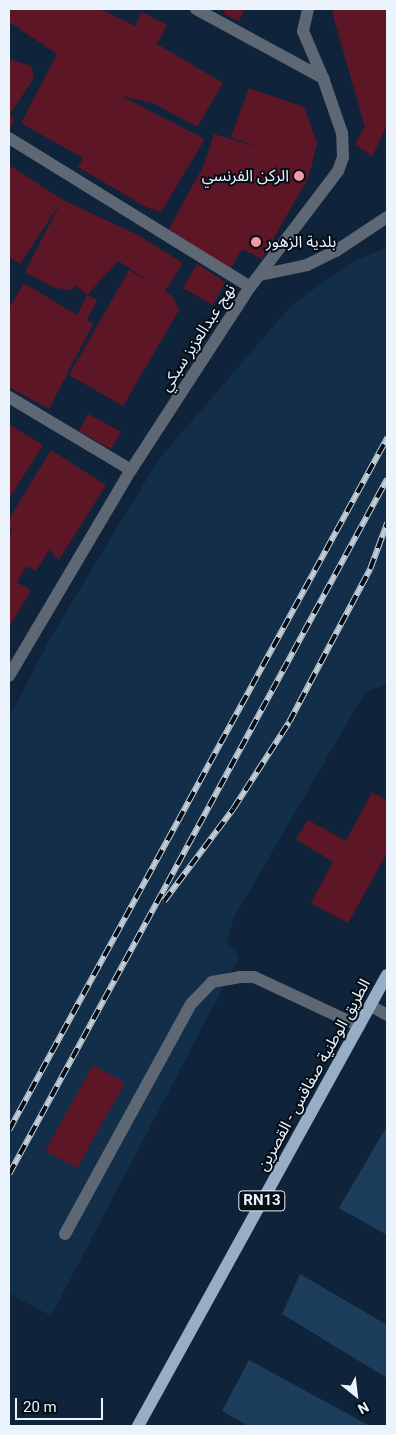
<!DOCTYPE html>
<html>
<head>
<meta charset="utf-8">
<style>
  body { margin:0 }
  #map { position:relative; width:396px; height:1435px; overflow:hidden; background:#0f243a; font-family:Roboto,"Noto Sans Arabic",sans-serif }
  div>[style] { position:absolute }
  .built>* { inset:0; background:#132e49 }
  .green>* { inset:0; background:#1d3d5c }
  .building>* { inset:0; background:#5c1626 }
  .lane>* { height:12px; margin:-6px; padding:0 6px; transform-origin:6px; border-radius:6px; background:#5e6874 }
  .street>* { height:12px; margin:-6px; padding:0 6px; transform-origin:6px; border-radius:6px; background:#5e6874 }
  .primary>* { height:12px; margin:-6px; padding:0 6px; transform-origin:6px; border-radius:6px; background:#98aec6 }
  .rail>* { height:5.5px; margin-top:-2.75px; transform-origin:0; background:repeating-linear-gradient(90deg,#050d16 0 11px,#c1ccd7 0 22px); box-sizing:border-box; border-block:1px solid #c1ccd7 }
  .dots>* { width:14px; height:14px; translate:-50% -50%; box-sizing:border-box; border:2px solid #050d16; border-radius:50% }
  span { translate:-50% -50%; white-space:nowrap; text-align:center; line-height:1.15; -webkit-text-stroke:4px #050d16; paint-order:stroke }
  .shield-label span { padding:1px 4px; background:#050d16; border:1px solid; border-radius:4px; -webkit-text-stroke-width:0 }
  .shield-label { font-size:15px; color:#ebf3fc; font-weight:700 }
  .poi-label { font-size:16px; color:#ebf3fc }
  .right { translate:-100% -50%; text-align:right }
  .left { translate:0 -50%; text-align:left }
  .street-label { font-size:16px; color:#ebf3fc }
  .frame { position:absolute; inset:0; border:10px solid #ebf3fc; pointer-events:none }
  .north { position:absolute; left:331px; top:1370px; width:50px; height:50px; -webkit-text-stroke:4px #050d16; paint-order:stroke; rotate:151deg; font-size:14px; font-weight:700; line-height:20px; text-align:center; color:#ebf3fc }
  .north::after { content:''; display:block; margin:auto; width:18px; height:22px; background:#ebf3fc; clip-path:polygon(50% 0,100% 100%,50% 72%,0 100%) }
  .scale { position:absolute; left:15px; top:1398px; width:88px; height:22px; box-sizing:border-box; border:2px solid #ebf3fc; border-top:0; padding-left:6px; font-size:15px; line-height:18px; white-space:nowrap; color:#ebf3fc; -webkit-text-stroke:4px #050d16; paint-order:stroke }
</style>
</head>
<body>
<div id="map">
  <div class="built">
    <i style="clip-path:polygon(387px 247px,387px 684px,365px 692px,233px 919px,227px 942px,239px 957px,51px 1316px,9px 1293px,9px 717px,52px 635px,159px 459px,292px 305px,350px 263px)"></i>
  </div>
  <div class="green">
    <i style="clip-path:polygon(387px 1126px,387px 1235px,339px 1208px)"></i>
    <i style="clip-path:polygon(300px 1274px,387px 1325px,387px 1378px,282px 1314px)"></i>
    <i style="clip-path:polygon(249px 1360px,370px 1426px,248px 1426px,222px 1411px)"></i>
  </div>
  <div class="building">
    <i style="clip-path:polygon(9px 9px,100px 9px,135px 26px,142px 12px,167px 25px,157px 44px,223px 83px,197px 127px,153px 103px,121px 96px,205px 139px,161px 212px,146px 207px,78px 167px,83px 158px,21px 123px,57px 54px,9px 22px)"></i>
    <i style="clip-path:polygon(223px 9px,245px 9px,239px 21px,225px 15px)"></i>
    <i style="clip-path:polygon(334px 9px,387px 9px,387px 125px,372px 157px,355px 144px,365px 127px,332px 12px)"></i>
    <i style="clip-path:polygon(9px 59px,31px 66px,34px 78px,10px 114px,15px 120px,9px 130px)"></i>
    <i style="clip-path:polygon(249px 88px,304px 107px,317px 143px,309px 176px,262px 259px,242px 249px,230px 270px,166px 234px,203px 167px,214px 134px,258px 147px,231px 137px)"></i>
    <i style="clip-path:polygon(9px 165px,63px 200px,136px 234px,183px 263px,165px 291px,172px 296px,179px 310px,123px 406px,69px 375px,129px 270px,156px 285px,118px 261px,87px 295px,76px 285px,71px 290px,55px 288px,25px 272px,61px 202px,20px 264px,9px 257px)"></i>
    <i style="clip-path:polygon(197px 264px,225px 282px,213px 305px,183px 288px)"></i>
    <i style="clip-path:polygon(24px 283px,77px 315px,87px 295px,97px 300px,87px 320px,93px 324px,49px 409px,9px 387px,9px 308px)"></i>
    <i style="clip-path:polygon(88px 414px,121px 432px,111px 449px,79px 431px)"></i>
    <i style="clip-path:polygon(9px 424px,43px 445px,9px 499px)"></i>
    <i style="clip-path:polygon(51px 450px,106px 485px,59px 560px,49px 550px,36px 571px,26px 566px,17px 582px,31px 590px,9px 627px,9px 534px,12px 529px,9px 528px,9px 519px)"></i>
    <i style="clip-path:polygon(372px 792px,387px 801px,387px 853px,348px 923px,311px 903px,333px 862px,296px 839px,308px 820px,346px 841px)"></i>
    <i style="clip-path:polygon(93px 1065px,125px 1083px,77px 1168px,45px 1151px)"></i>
  </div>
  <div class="lane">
    <i style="left:65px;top:1234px;width:262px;rotate:-61.3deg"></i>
    <i style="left:191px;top:1004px;width:30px;rotate:-46deg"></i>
    <i style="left:212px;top:982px;width:27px;rotate:-10deg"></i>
    <i style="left:239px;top:977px;width:15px"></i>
    <i style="left:254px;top:977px;width:116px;rotate:25deg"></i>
  </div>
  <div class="street">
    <i style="left:196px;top:9px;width:145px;rotate:28.5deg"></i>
    <i style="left:9px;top:138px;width:283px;rotate:31.7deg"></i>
    <i style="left:260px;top:275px;width:48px;rotate:-12deg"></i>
    <i style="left:307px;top:265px;width:32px;rotate:-26deg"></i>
    <i style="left:336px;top:251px;width:61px;rotate:-33.7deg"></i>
    <i style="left:9px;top:397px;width:142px;rotate:30.9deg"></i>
    <i style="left:9px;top:676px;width:239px;rotate:-59.4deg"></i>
    <i style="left:131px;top:470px;width:218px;rotate:-57deg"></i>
    <i style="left:250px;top:287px;width:146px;rotate:-52.8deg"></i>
    <i style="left:338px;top:171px;width:15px;rotate:-70deg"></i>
    <i style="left:343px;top:157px;width:24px;rotate:-92deg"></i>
    <i style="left:342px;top:133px;width:58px;rotate:-109.1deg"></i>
    <i style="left:323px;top:78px;width:51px;rotate:-113.1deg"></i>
    <i style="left:303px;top:31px;width:23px;rotate:-77deg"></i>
    <i style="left:371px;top:1006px;width:18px;rotate:29deg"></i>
  </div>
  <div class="primary">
    <i style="left:138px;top:1426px;width:515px;rotate:-61.1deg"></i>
  </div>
  <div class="rail">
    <i style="left:164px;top:901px;width:115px;rotate:-53.1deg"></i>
    <i style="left:233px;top:809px;width:103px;rotate:-57.2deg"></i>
    <i style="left:289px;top:722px;width:173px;rotate:-62.1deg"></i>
    <i style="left:370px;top:569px;width:49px;rotate:-69.7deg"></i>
    <i style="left:9px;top:1130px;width:789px;rotate:-61.35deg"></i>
    <i style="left:9px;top:1174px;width:791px;rotate:-61.46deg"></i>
  </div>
  <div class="dots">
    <i style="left:299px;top:176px;background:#f49aa6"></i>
    <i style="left:256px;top:242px;background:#f49aa6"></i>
  </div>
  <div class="shield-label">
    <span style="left:262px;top:1201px">RN13</span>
  </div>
  <div class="poi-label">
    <span class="right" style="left:289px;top:176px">الركن الفرنسي</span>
    <span class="left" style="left:266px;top:242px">بلدية الزهور</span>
  </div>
  <div class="street-label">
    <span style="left:198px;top:338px;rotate:-57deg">نهج عبدالعزيز سبكي</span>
    <span style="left:314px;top:1075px;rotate:-61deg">الطريق الوطنية صفاقس - القصرين</span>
  </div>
  <div class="frame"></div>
  <div class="north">N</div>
  <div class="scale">20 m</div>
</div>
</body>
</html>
